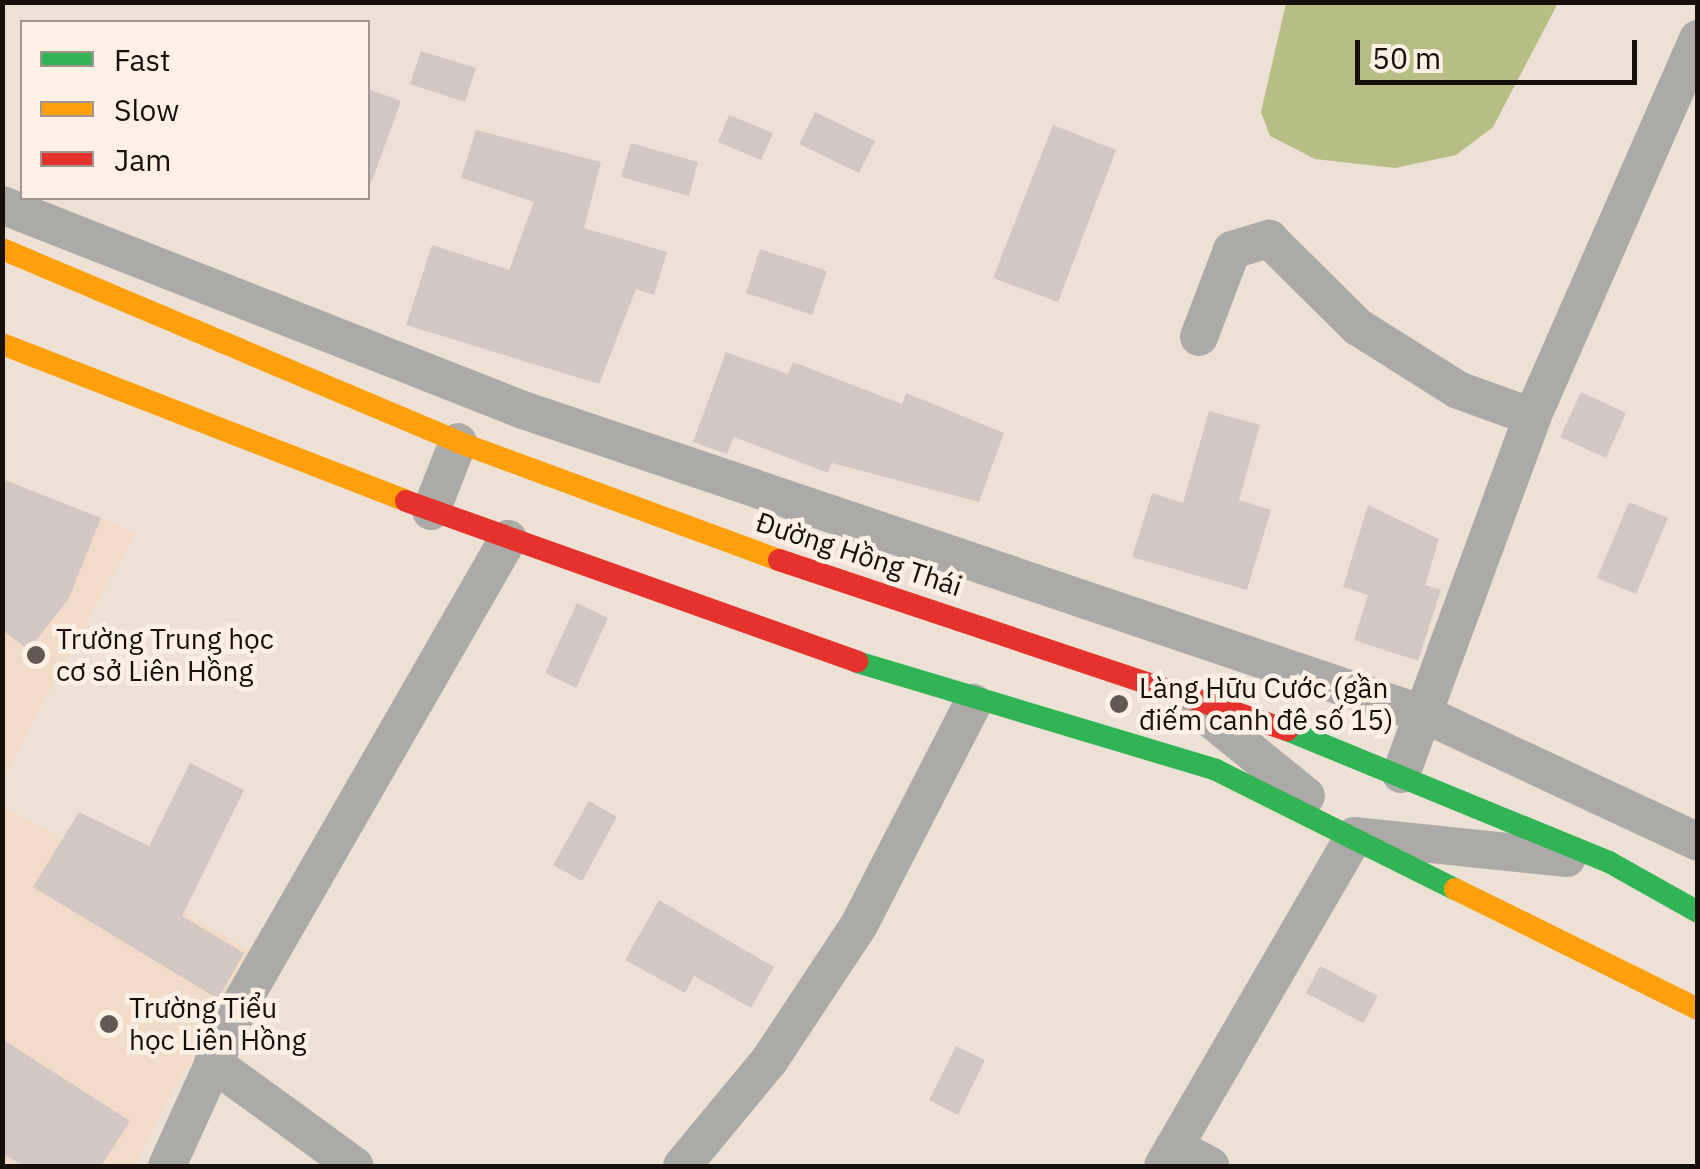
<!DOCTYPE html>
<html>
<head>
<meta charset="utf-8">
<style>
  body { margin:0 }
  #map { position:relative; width:1700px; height:1169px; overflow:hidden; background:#ede1d6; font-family:"IBM Plex Sans",sans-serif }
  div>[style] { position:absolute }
  .built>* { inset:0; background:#f0dcc9 }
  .water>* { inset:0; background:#b6be85 }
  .building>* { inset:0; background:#d3c8c1 }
  .street>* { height:38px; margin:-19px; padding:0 19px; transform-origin:19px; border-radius:19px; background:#acaaa6 }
  .fast>* { height:22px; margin:-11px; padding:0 11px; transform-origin:11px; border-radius:11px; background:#30b455 }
  .slow>* { height:22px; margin:-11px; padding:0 11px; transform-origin:11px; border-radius:11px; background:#ff9f0a }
  .jam>* { height:22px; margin:-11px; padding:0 11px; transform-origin:11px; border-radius:11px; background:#e5322d }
  .dots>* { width:28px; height:28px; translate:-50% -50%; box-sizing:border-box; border:5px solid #fdf0e4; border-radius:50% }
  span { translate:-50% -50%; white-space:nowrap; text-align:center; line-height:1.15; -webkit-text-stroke:9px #fdf0e4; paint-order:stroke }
  .street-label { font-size:28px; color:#17100a }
  .poi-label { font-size:28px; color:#17100a }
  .left { translate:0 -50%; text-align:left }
  .frame { position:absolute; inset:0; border:5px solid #17100a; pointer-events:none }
  .legend { position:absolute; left:20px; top:20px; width:350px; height:180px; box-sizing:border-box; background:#fdf0e4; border:2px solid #a1968d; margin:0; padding:12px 18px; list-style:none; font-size:30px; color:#17100a }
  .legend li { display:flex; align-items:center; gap:20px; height:50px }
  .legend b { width:50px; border:2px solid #a1968d }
  .scale { position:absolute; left:1355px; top:40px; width:282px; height:45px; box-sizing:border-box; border:5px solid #17100a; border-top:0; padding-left:12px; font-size:30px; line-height:35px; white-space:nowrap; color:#17100a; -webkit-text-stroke:8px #fdf0e4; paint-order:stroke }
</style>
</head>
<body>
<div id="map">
  <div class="built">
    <i style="clip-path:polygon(3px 479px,136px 532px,3px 779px)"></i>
    <i style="clip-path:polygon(2px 804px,261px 957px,172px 1091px,134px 1166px,3px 1166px)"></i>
  </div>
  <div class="water">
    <i style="clip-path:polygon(1286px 3px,1286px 2px,1558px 3px,1493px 127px,1456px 155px,1395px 168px,1315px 159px,1270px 136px,1261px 112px)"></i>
  </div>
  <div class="building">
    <i style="clip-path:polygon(421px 51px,476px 68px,465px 102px,410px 84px)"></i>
    <i style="clip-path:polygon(368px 89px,401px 101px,371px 183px,368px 183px)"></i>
    <i style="clip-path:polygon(815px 112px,875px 141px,859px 173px,799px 144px)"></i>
    <i style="clip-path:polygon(729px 115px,773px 133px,761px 160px,718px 142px)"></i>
    <i style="clip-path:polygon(1053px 125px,1116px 150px,1058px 302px,993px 278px)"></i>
    <i style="clip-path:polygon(476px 130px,601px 162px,584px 228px,667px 252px,654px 295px,636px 289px,599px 384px,406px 325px,432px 245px,509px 270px,534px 202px,461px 178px)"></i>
    <i style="clip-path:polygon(631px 143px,698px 162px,689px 196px,621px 177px)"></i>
    <i style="clip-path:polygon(760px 249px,827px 271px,812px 315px,746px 293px)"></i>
    <i style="clip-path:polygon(726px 352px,788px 374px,793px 362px,902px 404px,906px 393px,1004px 433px,979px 502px,832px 463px,828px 473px,734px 437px,727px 454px,693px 442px)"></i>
    <i style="clip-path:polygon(1581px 392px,1626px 413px,1606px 458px,1560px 437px)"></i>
    <i style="clip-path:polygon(1209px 411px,1260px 425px,1239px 500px,1271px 510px,1247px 590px,1132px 557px,1152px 493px,1183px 503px)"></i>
    <i style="clip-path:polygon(2px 479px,101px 518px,69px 598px,29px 650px,2px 630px)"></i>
    <i style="clip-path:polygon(1629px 502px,1668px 518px,1636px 594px,1597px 578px)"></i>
    <i style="clip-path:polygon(1368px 505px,1439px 539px,1425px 585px,1441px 590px,1418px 661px,1354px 640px,1368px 595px,1343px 587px)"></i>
    <i style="clip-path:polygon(577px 603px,608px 618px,576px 688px,545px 673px)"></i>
    <i style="clip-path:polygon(190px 763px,244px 790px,182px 916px,244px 953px,218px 999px,33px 887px,79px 812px,149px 846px)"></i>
    <i style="clip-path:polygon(589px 801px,617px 817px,582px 881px,553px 865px)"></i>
    <i style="clip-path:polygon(659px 900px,774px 967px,751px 1008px,694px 976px,685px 993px,625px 960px)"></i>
    <i style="clip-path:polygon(1320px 966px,1378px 996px,1363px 1023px,1306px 993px)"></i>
    <i style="clip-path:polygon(2px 1039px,130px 1121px,101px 1166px,25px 1166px,2px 1154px)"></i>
    <i style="clip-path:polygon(956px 1046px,985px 1060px,958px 1115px,929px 1100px)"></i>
  </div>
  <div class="street">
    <i style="left:2px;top:205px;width:560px;rotate:21.48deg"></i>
    <i style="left:523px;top:410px;width:953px;rotate:18.66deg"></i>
    <i style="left:1426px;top:715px;width:300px;rotate:25deg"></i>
    <i style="left:1199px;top:337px;width:93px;rotate:-69.2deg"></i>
    <i style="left:1232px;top:250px;width:39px;rotate:-17deg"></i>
    <i style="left:1269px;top:239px;width:125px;rotate:44.7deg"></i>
    <i style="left:1358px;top:327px;width:118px;rotate:32.2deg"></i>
    <i style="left:1458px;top:390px;width:79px;rotate:20deg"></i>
    <i style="left:431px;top:511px;width:74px;rotate:-68.6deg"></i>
    <i style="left:1201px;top:711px;width:135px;rotate:39deg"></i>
    <i style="left:1401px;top:774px;width:380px;rotate:-69.8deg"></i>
    <i style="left:1532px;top:417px;width:413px;rotate:-66.3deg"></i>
    <i style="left:213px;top:1063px;width:175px;rotate:36deg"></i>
    <i style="left:1175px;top:1147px;width:40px;rotate:28deg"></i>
    <i style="left:167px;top:1166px;width:175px;rotate:-65.6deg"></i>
    <i style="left:239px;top:1007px;width:540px;rotate:-60.11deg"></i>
    <i style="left:682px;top:1166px;width:136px;rotate:-50.4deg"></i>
    <i style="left:769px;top:1061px;width:163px;rotate:-56.5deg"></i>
    <i style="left:859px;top:925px;width:250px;rotate:-62.8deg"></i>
    <i style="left:1163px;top:1166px;width:381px;rotate:-59.9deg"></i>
    <i style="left:1354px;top:836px;width:214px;rotate:5.9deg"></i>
  </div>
  <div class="fast">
    <i style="left:857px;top:662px;width:375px;rotate:16.7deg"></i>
    <i style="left:1216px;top:770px;width:267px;rotate:26.5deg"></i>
    <i style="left:1287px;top:730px;width:348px;rotate:22.3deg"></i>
    <i style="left:1609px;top:862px;width:102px;rotate:29.3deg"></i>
  </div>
  <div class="slow">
    <i style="left:2px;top:249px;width:495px;rotate:22.9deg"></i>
    <i style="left:458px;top:442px;width:342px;rotate:20.2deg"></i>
    <i style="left:2px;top:344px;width:433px;rotate:21.2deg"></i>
    <i style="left:1455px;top:889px;width:271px;rotate:26.3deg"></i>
  </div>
  <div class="jam">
    <i style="left:406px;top:501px;width:479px;rotate:19.6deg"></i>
    <i style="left:779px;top:560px;width:536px;rotate:18.5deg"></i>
  </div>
  <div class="dots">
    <i style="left:36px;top:655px;background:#625951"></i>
    <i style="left:1119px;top:704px;background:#625951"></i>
    <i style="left:109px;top:1024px;background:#625951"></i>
  </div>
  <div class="street-label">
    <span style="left:859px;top:554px;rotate:18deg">Đường Hồng Thái</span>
  </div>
  <div class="poi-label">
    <span class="left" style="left:56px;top:655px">Trường Trung học<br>cơ sở Liên Hồng</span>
    <span class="left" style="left:1139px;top:704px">Làng Hữu Cước (gần<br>điếm canh đê số 15)</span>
    <span class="left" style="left:129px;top:1024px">Trường Tiểu<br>học Liên Hồng</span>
  </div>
  <div class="frame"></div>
  <ul class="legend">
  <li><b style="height:12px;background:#30b455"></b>Fast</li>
  <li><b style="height:12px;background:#ff9f0a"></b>Slow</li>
  <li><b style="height:12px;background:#e5322d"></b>Jam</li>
  </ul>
  <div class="scale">50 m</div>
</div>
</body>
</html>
